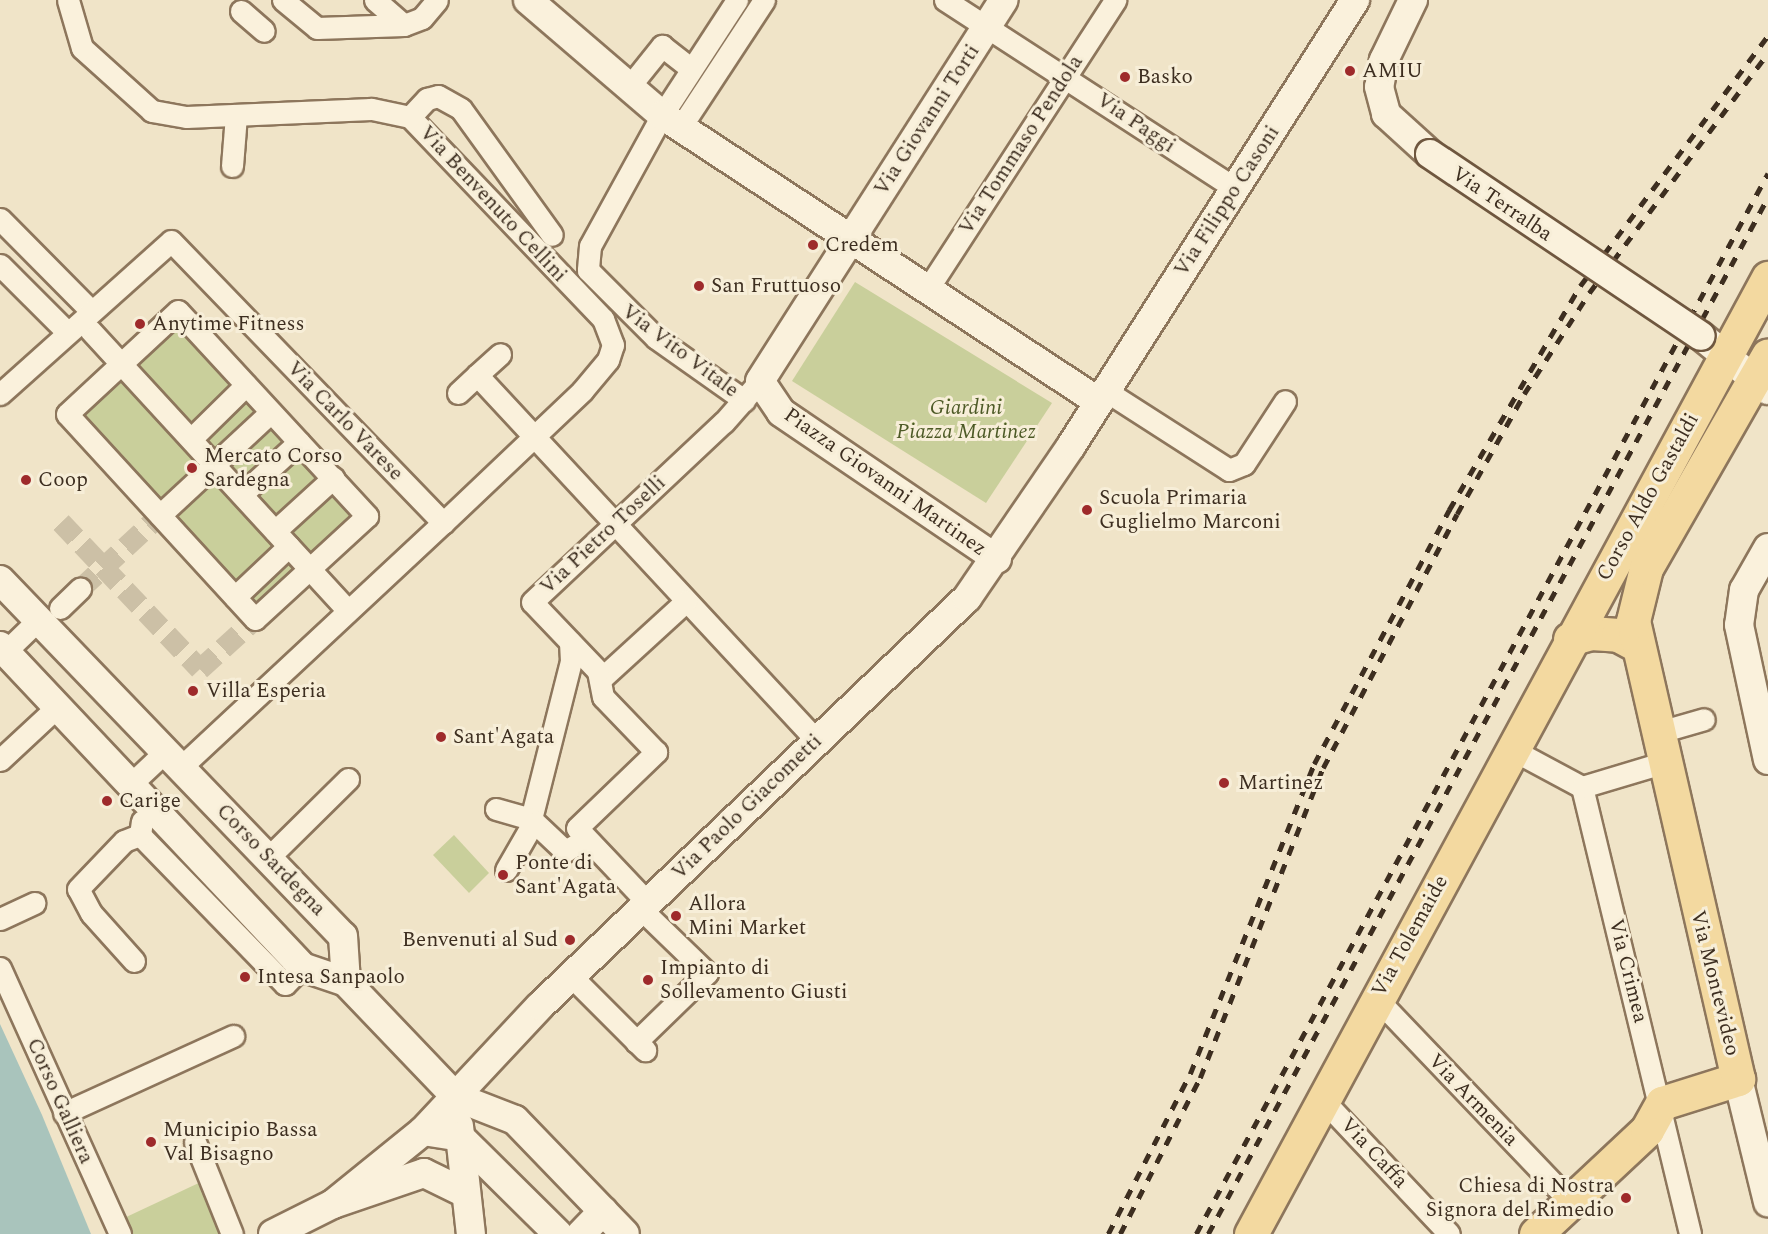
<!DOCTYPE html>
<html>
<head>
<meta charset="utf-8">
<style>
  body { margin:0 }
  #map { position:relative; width:1768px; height:1234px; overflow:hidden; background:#f0e4c8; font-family:Spectral,serif }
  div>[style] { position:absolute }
  .green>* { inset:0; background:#c9cf9b }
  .water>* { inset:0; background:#a9c4bc }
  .street-tunnel>* { height:21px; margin-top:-10.5px; transform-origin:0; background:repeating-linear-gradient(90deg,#ccc0a6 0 21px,transparent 0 31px) }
  .roads { filter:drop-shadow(2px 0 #8d765c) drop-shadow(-2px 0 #8d765c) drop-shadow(0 2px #8d765c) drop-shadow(0 -2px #8d765c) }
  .street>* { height:21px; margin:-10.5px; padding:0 10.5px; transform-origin:10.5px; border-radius:10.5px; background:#faf1dc }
  .secondary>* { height:28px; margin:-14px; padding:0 14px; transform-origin:14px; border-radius:14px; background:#faf1dc }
  .primary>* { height:33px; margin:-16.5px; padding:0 16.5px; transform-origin:16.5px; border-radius:16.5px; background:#f3d9a0 }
  .rail>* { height:4.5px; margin-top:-2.25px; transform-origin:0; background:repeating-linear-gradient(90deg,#3d2e20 0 10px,transparent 0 20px) }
  .bridges { filter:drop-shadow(2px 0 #6f573f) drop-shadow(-2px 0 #6f573f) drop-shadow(0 2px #6f573f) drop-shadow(0 -2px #6f573f) }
  .secondary-bridge>* { height:28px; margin:-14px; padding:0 14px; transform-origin:14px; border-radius:14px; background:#faf1dc }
  .dots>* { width:16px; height:16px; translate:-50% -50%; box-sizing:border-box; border:3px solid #f7eed8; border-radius:50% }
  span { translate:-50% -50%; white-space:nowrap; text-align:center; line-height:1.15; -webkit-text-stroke:6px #f7eed8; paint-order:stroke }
  .poi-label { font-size:21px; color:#3d2e20 }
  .left { translate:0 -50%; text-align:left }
  .right { translate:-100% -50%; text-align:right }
  .street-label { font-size:21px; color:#3d2e20 }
  .park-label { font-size:21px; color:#4d5a26; font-style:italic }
</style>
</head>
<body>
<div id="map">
  <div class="green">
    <i style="clip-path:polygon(855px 282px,1052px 403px,986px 503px,792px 381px)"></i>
    <i style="clip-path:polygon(179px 324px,360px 516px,256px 611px,74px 414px)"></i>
    <i style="clip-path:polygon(454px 835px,489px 873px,469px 893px,433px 855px)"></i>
    <i style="clip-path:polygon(203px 1181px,226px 1234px,129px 1234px,122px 1219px)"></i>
  </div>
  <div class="water">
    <i style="clip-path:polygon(0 1024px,42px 1115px,91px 1234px,0 1234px)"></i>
  </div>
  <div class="street-tunnel">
    <i style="left:61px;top:522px;width:202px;rotate:46.6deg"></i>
    <i style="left:200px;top:669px;width:74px;rotate:-42.3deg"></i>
    <i style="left:80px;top:589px;width:109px;rotate:-42.8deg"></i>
  </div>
  <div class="roads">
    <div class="street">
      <i style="left:283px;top:0;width:44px;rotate:39.5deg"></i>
      <i style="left:317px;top:28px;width:87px;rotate:-2deg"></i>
      <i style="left:404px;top:25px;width:19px;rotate:-21deg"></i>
      <i style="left:422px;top:18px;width:23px;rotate:-50deg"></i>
      <i style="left:375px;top:0;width:38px;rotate:41deg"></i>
      <i style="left:737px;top:0;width:137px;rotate:123.1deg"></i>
      <i style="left:662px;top:115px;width:149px;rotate:118.8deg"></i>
      <i style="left:590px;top:246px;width:24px;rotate:95deg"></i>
      <i style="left:588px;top:270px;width:96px;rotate:45deg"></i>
      <i style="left:656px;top:338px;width:108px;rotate:35.2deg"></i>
      <i style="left:945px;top:0;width:345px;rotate:33deg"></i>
      <i style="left:241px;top:11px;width:30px;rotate:41deg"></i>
      <i style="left:629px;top:87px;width:53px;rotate:-51.2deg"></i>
      <i style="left:662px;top:46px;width:37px;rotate:38deg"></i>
      <i style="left:410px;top:117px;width:25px;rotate:-47deg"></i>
      <i style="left:427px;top:99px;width:11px;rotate:-15deg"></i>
      <i style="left:438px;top:96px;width:26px;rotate:29deg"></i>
      <i style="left:461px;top:109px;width:155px;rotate:54.2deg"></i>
      <i style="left:680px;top:128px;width:153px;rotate:-56.7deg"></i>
      <i style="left:232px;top:166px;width:51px;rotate:-85.5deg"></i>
      <i style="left:0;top:219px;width:128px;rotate:45.3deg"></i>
      <i style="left:0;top:265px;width:95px;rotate:45deg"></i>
      <i style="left:927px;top:290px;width:346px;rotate:-57deg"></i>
      <i style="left:178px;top:311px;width:279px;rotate:47.3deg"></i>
      <i style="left:367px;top:516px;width:152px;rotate:137.4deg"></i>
      <i style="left:255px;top:619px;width:278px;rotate:-132.5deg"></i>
      <i style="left:67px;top:414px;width:151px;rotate:-42.9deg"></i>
      <i style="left:90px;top:330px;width:375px;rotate:47.4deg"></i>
      <i style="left:477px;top:375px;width:31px;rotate:-42deg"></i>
      <i style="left:1106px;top:391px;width:146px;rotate:32.7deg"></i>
      <i style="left:1229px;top:470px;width:16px;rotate:-22deg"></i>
      <i style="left:1244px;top:464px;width:75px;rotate:-56.9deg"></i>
      <i style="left:458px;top:393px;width:26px;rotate:-43deg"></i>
      <i style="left:477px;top:375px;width:498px;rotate:47.1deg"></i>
      <i style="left:0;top:394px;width:229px;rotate:-41.8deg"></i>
      <i style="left:171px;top:241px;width:392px;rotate:46deg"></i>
      <i style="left:443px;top:523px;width:192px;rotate:-43.5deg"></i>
      <i style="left:582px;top:391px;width:40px;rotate:-50deg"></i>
      <i style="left:608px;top:360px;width:16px;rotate:-72deg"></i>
      <i style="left:613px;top:345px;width:28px;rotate:-111deg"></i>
      <i style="left:603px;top:319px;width:279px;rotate:-133.7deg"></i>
      <i style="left:410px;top:117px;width:40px;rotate:-168deg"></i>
      <i style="left:371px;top:109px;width:185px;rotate:177.5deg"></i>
      <i style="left:186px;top:117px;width:35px;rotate:-170deg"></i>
      <i style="left:152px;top:111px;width:94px;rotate:-138deg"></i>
      <i style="left:82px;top:48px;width:50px;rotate:-106.3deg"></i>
      <i style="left:191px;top:439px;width:77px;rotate:-44.5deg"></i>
      <i style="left:242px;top:494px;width:77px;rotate:-42.4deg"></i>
      <i style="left:160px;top:515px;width:151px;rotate:-42.9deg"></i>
      <i style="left:275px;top:531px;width:79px;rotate:-42.4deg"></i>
      <i style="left:235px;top:597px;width:74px;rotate:-43.4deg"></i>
      <i style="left:60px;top:608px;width:28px;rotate:-44deg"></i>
      <i style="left:570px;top:642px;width:19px;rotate:87deg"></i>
      <i style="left:571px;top:661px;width:163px;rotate:104.2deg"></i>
      <i style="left:531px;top:819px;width:47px;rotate:43.3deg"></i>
      <i style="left:565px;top:851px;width:24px;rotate:-30deg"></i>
      <i style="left:5px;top:652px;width:46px;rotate:-44.1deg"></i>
      <i style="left:602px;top:678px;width:114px;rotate:-42.5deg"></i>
      <i style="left:1670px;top:729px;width:35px;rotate:-16deg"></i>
      <i style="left:1511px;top:749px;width:81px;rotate:28.2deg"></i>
      <i style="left:1582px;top:787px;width:460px;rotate:76.4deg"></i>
      <i style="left:0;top:760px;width:78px;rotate:-42.9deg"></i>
      <i style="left:181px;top:767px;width:358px;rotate:-43deg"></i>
      <i style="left:130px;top:785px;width:50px;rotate:-43.4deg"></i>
      <i style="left:1582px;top:787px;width:84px;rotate:-16.7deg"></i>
      <i style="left:496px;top:809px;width:36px;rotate:16deg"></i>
      <i style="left:140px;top:835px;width:208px;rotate:45.8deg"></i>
      <i style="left:285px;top:984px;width:24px;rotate:-45deg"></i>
      <i style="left:269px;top:857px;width:111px;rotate:-44.6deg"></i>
      <i style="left:506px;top:870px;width:54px;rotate:-60.1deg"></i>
      <i style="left:648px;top:903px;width:103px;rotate:-133.4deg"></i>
      <i style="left:577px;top:828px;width:110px;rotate:-43.9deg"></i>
      <i style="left:656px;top:752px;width:76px;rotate:-133.9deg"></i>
      <i style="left:603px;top:697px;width:26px;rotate:-101deg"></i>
      <i style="left:598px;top:671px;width:95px;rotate:-133.7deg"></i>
      <i style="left:532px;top:602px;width:263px;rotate:-43.2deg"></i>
      <i style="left:724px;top:422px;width:55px;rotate:-48.7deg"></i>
      <i style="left:0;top:919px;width:38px;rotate:-25deg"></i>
      <i style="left:134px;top:961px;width:64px;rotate:-131.9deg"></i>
      <i style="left:91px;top:913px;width:27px;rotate:-118deg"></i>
      <i style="left:78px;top:889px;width:66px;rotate:-46.2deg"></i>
      <i style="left:124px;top:841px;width:17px;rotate:-21deg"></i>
      <i style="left:140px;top:835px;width:14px;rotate:-82deg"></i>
      <i style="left:0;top:968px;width:292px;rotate:65.7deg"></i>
      <i style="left:571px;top:976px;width:105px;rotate:45deg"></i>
      <i style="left:1376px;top:998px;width:281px;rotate:46.3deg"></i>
      <i style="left:636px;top:1042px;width:99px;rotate:-44.2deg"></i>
      <i style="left:707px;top:973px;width:92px;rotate:-135.9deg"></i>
      <i style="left:1322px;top:1099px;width:185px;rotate:46.7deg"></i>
      <i style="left:64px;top:1113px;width:186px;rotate:-24.5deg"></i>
      <i style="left:195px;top:1142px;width:99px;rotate:68.1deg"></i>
    </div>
    <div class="secondary">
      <i style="left:528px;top:0;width:177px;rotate:40.6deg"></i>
      <i style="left:662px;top:115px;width:523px;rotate:33.29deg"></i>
      <i style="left:1413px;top:0;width:67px;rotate:115.8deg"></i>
      <i style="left:1384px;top:60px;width:27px;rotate:100deg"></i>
      <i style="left:1379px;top:87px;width:28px;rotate:75deg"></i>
      <i style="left:1386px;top:114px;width:59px;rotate:42.3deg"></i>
      <i style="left:1701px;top:336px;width:86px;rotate:38.9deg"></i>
      <i style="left:1768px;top:548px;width:48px;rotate:119.7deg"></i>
      <i style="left:1744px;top:590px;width:35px;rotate:98deg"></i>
      <i style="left:1739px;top:625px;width:138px;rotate:77.9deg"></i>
      <i style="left:997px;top:559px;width:261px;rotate:-145.8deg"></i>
      <i style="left:781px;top:412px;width:37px;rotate:-124deg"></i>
      <i style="left:760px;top:381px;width:452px;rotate:-57.4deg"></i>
      <i style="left:0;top:580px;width:494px;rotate:46.1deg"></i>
      <i style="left:343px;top:936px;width:46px;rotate:86.3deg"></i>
      <i style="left:0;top:646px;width:441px;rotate:46.7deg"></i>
      <i style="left:302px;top:967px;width:46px;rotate:18.8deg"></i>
      <i style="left:346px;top:982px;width:159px;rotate:46.3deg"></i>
      <i style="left:456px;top:1097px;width:63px;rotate:21.3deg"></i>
      <i style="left:515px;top:1120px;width:158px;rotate:46deg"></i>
      <i style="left:1738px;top:1079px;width:127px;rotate:76.3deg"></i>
      <i style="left:459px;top:1126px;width:109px;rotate:83.7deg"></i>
      <i style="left:423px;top:1131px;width:37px;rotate:9deg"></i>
      <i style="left:460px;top:1137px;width:138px;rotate:44.7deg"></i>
      <i style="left:333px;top:1204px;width:116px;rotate:-39deg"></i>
      <i style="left:423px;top:1131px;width:171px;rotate:-46.9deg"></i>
      <i style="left:540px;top:1006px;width:591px;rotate:-43.7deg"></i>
      <i style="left:967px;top:598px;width:184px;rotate:-55.6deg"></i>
      <i style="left:1071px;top:446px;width:529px;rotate:-57.51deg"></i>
      <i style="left:273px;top:1234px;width:67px;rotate:-26.6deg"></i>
      <i style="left:333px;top:1204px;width:96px;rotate:-18.8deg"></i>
      <i style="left:424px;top:1173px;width:46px;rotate:26deg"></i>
      <i style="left:581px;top:1234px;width:32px;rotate:-46deg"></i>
    </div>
    <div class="primary">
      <i style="left:1570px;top:639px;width:22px;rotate:-16deg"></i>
      <i style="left:1591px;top:633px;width:27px;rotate:4deg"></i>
      <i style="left:1618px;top:635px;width:19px;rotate:28deg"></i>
      <i style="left:1251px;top:1234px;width:1087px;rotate:-61.6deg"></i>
      <i style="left:1536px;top:1234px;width:152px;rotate:-43.1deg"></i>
      <i style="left:1647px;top:1130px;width:31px;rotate:-61deg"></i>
      <i style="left:1662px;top:1103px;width:80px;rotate:-17.5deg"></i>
      <i style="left:1738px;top:1079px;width:470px;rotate:-102.9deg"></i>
      <i style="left:1633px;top:621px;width:55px;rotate:-76.2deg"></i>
      <i style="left:1646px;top:568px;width:245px;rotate:-60.2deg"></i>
    </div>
  </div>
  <div class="rail">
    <i style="left:1108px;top:1234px;width:180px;rotate:-62.9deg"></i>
    <i style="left:1190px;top:1074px;width:334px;rotate:-68.2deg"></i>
    <i style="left:1314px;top:764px;width:288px;rotate:-62deg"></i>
    <i style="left:1449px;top:510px;width:259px;rotate:-59.7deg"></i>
    <i style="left:1580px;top:286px;width:313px;rotate:-53.1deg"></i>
    <i style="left:1120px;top:1234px;width:175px;rotate:-62.9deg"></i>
    <i style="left:1200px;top:1078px;width:334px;rotate:-68.4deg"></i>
    <i style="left:1323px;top:768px;width:287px;rotate:-62.2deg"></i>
    <i style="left:1457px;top:514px;width:137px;rotate:-60.8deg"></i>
    <i style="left:1524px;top:394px;width:120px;rotate:-57.2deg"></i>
    <i style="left:1589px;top:293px;width:299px;rotate:-53.3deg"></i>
    <i style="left:1196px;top:1234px;width:1205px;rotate:-61.67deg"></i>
    <i style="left:1208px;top:1234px;width:1179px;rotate:-61.63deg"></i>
  </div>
  <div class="bridges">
    <div class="secondary-bridge">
      <i style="left:1430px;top:154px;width:326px;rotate:33.9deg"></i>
    </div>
  </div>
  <div class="dots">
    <i style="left:1350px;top:71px;background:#9e2a2b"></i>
    <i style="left:1125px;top:77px;background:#9e2a2b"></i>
    <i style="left:813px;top:245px;background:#9e2a2b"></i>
    <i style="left:699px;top:286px;background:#9e2a2b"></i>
    <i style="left:140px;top:324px;background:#9e2a2b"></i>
    <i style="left:192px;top:468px;background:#9e2a2b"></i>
    <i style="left:26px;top:480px;background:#9e2a2b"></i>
    <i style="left:1087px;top:510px;background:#9e2a2b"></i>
    <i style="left:193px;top:691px;background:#9e2a2b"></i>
    <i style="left:441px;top:737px;background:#9e2a2b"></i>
    <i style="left:1224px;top:783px;background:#9e2a2b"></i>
    <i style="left:107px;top:801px;background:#9e2a2b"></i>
    <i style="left:503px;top:875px;background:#9e2a2b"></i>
    <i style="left:676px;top:916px;background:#9e2a2b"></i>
    <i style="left:570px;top:940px;background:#9e2a2b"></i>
    <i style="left:245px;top:977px;background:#9e2a2b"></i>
    <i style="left:648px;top:980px;background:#9e2a2b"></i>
    <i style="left:151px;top:1142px;background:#9e2a2b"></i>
    <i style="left:1626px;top:1198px;background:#9e2a2b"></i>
  </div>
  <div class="poi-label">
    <span class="left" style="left:1362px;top:71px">AMIU</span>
    <span class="left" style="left:1137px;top:77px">Basko</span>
    <span class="left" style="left:825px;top:245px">Credem</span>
    <span class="left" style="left:711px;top:286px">San Fruttuoso</span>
    <span class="left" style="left:152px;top:324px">Anytime Fitness</span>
    <span class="left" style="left:204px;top:468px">Mercato Corso<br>Sardegna</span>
    <span class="left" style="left:38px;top:480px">Coop</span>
    <span class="left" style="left:1099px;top:510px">Scuola Primaria<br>Guglielmo Marconi</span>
    <span class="left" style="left:206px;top:691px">Villa Esperia</span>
    <span class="left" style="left:453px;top:737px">Sant'Agata</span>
    <span class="left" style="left:1238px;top:783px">Martinez</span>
    <span class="left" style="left:119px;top:801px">Carige</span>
    <span class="left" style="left:515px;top:875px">Ponte di<br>Sant'Agata</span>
    <span class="left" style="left:688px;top:916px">Allora<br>Mini Market</span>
    <span class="right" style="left:558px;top:940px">Benvenuti al Sud</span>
    <span class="left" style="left:660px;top:980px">Impianto di<br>Sollevamento Giusti</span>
    <span class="left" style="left:257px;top:977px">Intesa Sanpaolo</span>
    <span class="left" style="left:163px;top:1142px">Municipio Bassa<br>Val Bisagno</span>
    <span class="right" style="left:1614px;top:1198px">Chiesa di Nostra<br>Signora del Rimedio</span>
  </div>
  <div class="street-label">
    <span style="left:927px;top:120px;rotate:-57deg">Via Giovanni Torti</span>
    <span style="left:1136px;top:123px;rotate:34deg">Via Paggi</span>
    <span style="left:1021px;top:145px;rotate:-57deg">Via Tommaso Pendola</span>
    <span style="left:1227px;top:201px;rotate:-57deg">Via Filippo Casoni</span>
    <span style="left:493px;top:204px;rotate:47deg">Via Benvenuto Cellini</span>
    <span style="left:1502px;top:204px;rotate:34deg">Via Terralba</span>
    <span style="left:680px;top:351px;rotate:37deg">Via Vito Vitale</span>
    <span style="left:345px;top:421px;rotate:46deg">Via Carlo Varese</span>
    <span style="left:885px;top:482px;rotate:35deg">Piazza Giovanni Martinez</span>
    <span style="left:1648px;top:497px;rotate:-61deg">Corso Aldo Gastaldi</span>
    <span style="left:603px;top:535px;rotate:-43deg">Via Pietro Toselli</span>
    <span style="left:747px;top:807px;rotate:-44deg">Via Paolo Giacometti</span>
    <span style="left:271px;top:860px;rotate:46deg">Corso Sardegna</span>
    <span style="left:1410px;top:936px;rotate:-61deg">Via Tolemaide</span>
    <span style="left:1628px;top:971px;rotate:76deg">Via Crimea</span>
    <span style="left:1715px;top:983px;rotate:76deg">Via Montevideo</span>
    <span style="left:1473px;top:1100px;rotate:46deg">Via Armenia</span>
    <span style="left:60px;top:1101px;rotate:66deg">Corso Galliera</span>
    <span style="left:1374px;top:1153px;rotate:47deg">Via Caffa</span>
  </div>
  <div class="park-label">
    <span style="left:966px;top:420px">Giardini<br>Piazza Martinez</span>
  </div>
</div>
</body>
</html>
